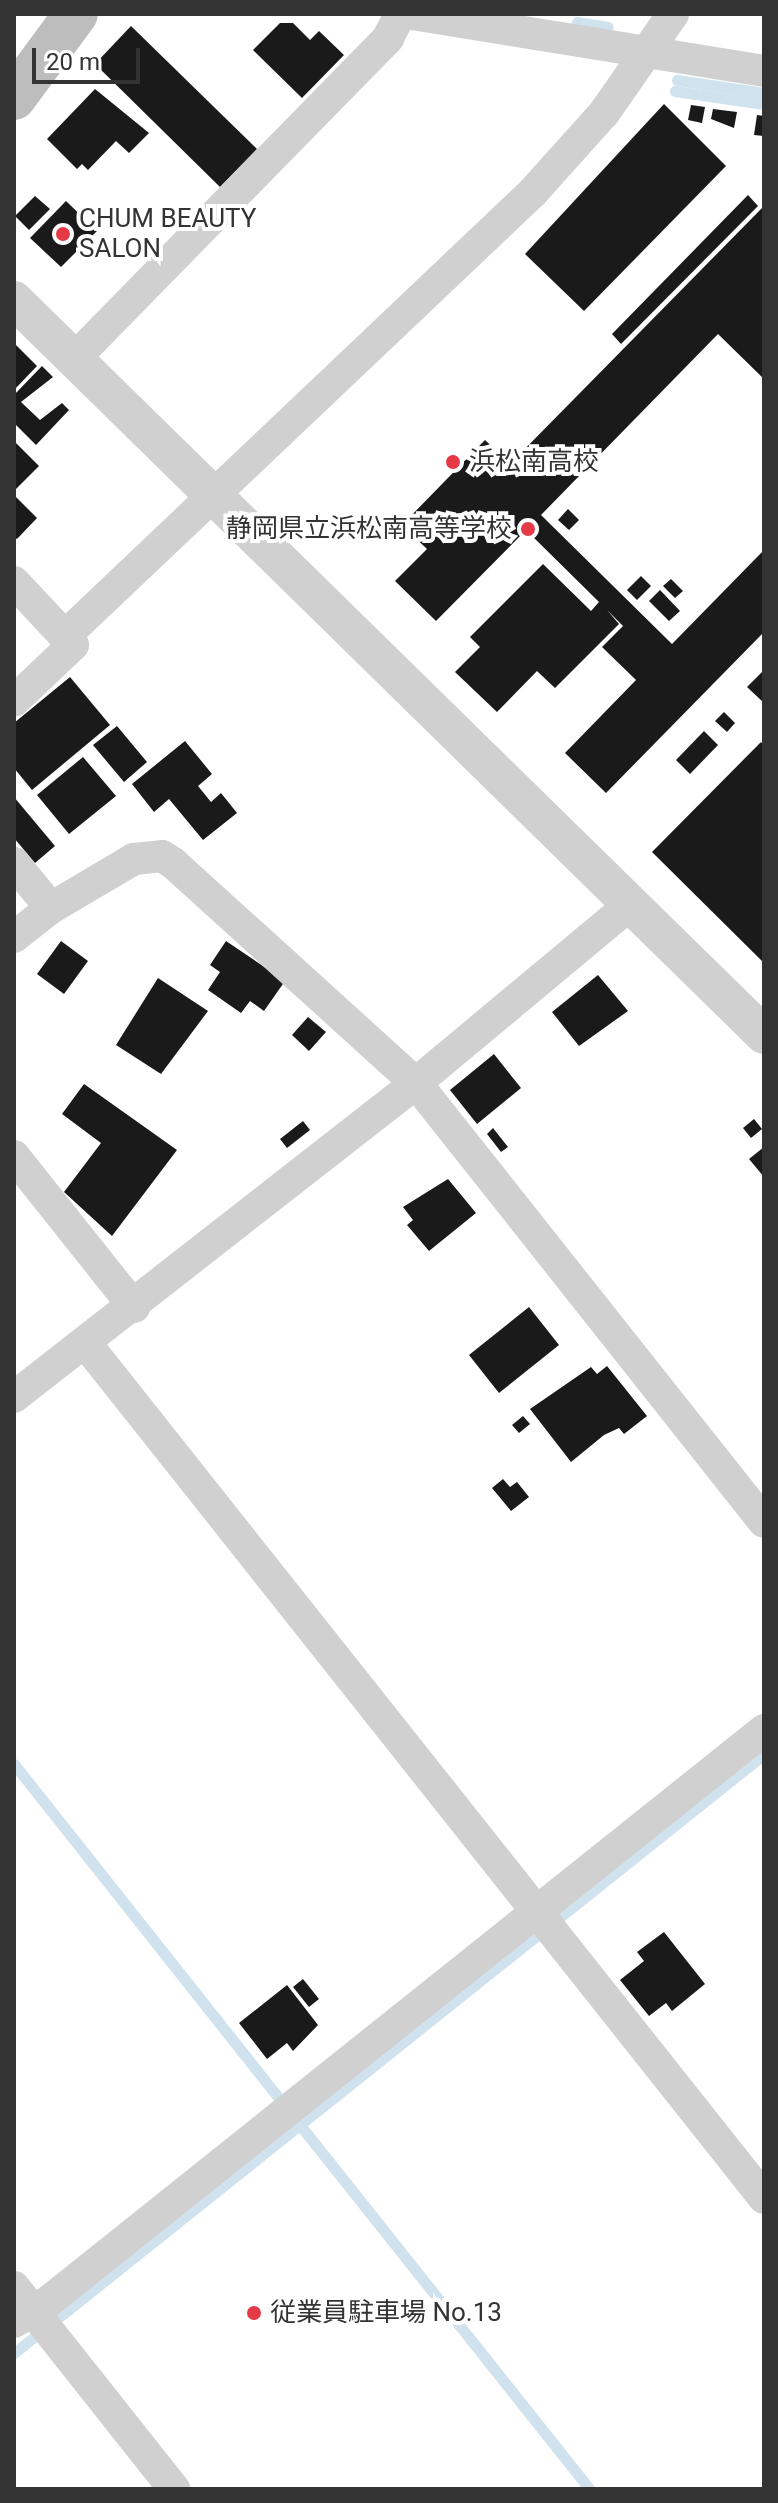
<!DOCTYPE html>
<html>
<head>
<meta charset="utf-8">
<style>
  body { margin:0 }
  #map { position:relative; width:778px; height:2503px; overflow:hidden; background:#fff; font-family:Roboto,"Noto Sans JP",sans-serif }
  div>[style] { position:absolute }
  .stream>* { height:11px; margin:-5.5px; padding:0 5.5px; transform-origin:5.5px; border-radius:5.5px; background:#cfe2ee }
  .building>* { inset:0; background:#1a1a1a }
  .minor>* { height:32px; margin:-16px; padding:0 16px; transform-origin:16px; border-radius:16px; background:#d0d0d0 }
  .tertiary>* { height:38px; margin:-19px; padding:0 19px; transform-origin:19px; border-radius:19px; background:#d0d0d0 }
  .secondary>* { height:44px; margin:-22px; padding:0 22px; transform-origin:22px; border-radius:22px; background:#bdbdbd }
  .dots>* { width:22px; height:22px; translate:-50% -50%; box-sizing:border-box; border:4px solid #fff; border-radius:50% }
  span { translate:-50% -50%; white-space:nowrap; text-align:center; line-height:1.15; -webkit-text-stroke:8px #fff; paint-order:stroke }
  .poi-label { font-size:26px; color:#333 }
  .left { translate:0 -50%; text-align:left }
  .right { translate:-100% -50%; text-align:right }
  .frame { position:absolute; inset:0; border:16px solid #333; pointer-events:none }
  .scale { position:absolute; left:32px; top:48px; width:108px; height:36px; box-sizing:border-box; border:4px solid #333; border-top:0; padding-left:10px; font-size:24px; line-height:28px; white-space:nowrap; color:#333; -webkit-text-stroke:6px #fff; paint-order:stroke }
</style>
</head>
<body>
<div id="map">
  <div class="stream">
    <i style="left:577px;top:22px;width:31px;rotate:9deg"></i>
    <i style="left:677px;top:80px;width:88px;rotate:8.5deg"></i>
    <i style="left:675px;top:91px;width:90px;rotate:8.3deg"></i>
    <i style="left:14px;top:1764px;width:433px;rotate:51.6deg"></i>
    <i style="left:296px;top:2120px;width:471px;rotate:51.5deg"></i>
    <i style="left:14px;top:2353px;width:960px;rotate:-38.61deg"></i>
  </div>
  <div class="building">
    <i style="clip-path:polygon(280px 23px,293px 23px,310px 40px,319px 31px,344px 55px,302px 98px,253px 50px)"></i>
    <i style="clip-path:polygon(131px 26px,257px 149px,220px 187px,95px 64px)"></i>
    <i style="clip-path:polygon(95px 89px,149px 133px,129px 153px,116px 141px,88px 170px,82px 164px,77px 169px,47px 139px)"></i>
    <i style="clip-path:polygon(664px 104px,726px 166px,584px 311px,525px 254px)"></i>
    <i style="clip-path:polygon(691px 105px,705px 107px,702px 123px,688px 120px)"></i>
    <i style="clip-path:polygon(713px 109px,737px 112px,734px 128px,711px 119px)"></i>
    <i style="clip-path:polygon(757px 115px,764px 116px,764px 136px,754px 135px)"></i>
    <i style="clip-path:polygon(748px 195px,758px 206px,621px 344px,612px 334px)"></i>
    <i style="clip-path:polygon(35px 196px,50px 209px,29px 230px,15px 216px)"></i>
    <i style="clip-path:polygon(66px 201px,97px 231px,61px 267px,30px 238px)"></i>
    <i style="clip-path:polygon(764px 206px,764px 379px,718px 334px,541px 515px,672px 644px,764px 550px,764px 632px,606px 793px,565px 753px,636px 680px,602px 647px,623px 626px,607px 610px,619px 624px,555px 688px,537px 671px,497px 712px,455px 672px,480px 647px,470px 637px,543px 564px,591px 611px,599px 602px,526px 530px,436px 621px,395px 581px,427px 549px,402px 525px,485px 440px,510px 464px)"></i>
    <i style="clip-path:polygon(14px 343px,37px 366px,14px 390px)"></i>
    <i style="clip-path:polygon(42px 366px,53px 377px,21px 402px,40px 420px,62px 403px,69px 410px,36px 445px,14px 423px,14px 395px)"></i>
    <i style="clip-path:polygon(14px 441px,39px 466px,14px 491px)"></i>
    <i style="clip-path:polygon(14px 495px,37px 518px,17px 539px,14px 537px)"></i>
    <i style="clip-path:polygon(568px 509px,579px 520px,569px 530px,558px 520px)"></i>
    <i style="clip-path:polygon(641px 576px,651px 586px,637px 600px,627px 590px)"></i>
    <i style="clip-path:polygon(671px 579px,683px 591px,675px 598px,663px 586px)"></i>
    <i style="clip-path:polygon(660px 590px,680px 611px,669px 621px,649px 601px)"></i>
    <i style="clip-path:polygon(764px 670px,764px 703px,747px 687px)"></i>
    <i style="clip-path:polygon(70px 677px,110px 725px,32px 790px,14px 768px,14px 723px)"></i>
    <i style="clip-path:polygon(724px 712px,735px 723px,727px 732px,715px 721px)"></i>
    <i style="clip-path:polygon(117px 726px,147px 762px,124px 782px,93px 745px)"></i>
    <i style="clip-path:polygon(704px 731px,718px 745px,690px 774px,676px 760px)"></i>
    <i style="clip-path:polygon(185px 741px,212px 774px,198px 786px,211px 802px,221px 793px,237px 813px,203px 840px,169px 799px,154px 812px,132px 784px)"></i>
    <i style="clip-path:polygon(761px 742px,764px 746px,764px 963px,652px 852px)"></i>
    <i style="clip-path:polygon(83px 757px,116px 796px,69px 834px,37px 795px)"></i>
    <i style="clip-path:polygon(14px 797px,55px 846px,35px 863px,14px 838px)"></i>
    <i style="clip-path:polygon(61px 941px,88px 961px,64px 994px,37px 974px)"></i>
    <i style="clip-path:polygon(226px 941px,285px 981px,264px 1011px,250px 1001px,241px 1013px,208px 990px,220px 972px,210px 965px)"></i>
    <i style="clip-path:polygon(598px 975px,628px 1011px,579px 1046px,552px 1012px)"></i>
    <i style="clip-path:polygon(158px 978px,208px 1011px,161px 1074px,116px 1045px)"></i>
    <i style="clip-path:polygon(308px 1017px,326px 1032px,309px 1051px,292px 1035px)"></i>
    <i style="clip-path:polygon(494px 1054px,521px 1088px,477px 1124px,450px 1090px)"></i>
    <i style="clip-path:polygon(84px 1084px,177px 1150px,112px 1236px,64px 1192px,101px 1143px,62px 1114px)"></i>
    <i style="clip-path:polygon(754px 1119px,762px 1129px,751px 1138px,743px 1128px)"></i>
    <i style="clip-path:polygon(303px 1121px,310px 1130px,287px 1148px,280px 1139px)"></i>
    <i style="clip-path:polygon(493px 1128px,508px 1147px,501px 1152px,487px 1134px)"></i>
    <i style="clip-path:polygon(764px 1147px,764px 1177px,749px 1159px)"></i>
    <i style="clip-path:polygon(448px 1179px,476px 1213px,429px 1251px,407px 1225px,413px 1220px,403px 1207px)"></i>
    <i style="clip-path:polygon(529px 1307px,559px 1345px,499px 1393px,469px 1355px)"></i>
    <i style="clip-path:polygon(607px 1366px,647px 1416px,624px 1434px,619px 1428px,604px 1435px,571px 1462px,530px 1409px,591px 1367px,597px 1374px)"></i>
    <i style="clip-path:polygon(523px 1416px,530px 1424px,519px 1433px,512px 1425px)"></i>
    <i style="clip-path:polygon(503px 1479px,510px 1487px,517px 1482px,529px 1497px,511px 1511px,492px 1488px)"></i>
    <i style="clip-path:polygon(664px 1932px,705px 1984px,672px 2011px,666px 2003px,649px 2016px,620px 1980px,644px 1961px,637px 1952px)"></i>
    <i style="clip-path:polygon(303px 1979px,319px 1999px,309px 2007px,293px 1987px)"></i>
    <i style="clip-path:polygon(287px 1985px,318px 2025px,293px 2051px,287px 2043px,267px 2059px,239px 2023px)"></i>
  </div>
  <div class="minor">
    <i style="left:412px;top:14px;width:357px;rotate:9.2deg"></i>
    <i style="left:74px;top:359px;width:449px;rotate:-45.6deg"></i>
    <i style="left:388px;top:38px;width:27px;rotate:-63deg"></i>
    <i style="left:14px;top:582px;width:86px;rotate:46.9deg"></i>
    <i style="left:73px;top:645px;width:81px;rotate:136.5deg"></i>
    <i style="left:65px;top:636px;width:645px;rotate:-43.49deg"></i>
    <i style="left:533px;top:192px;width:106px;rotate:-48.1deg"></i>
    <i style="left:604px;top:113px;width:121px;rotate:-55.1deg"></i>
    <i style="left:14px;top:863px;width:58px;rotate:50.6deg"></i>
    <i style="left:51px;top:908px;width:96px;rotate:-30.6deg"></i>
    <i style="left:134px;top:859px;width:28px;rotate:-6deg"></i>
    <i style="left:162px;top:856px;width:13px;rotate:32deg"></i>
    <i style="left:173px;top:863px;width:328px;rotate:42.2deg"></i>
    <i style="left:416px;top:1083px;width:560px;rotate:51.6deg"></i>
    <i style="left:14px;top:937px;width:47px;rotate:-38.1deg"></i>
    <i style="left:14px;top:1156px;width:193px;rotate:51.5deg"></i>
    <i style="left:87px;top:1345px;width:1089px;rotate:51.56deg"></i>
    <i style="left:14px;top:1397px;width:510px;rotate:-37.99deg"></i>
    <i style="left:416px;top:1083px;width:280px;rotate:-39.8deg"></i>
    <i style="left:14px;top:2287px;width:258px;rotate:51.6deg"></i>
    <i style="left:14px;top:2322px;width:41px;rotate:-31deg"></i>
    <i style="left:49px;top:2301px;width:915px;rotate:-38.61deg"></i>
  </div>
  <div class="tertiary">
    <i style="left:14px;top:300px;width:1050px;rotate:44.42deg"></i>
  </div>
  <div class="secondary">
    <i style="left:14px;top:98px;width:104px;rotate:-53.6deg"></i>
  </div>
  <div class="dots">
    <i style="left:63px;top:234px;background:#e63946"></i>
    <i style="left:453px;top:462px;background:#e63946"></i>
    <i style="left:528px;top:529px;background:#e63946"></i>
    <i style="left:254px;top:2313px;background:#e63946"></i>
  </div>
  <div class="poi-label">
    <span class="left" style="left:79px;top:234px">CHUM BEAUTY<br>SALON</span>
    <span class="left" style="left:469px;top:462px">浜松南高校</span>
    <span class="right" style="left:512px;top:529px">静岡県立浜松南高等学校</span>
    <span class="left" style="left:270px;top:2313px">従業員駐車場 No.13</span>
  </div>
  <div class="frame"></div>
  <div class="scale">20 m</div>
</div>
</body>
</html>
